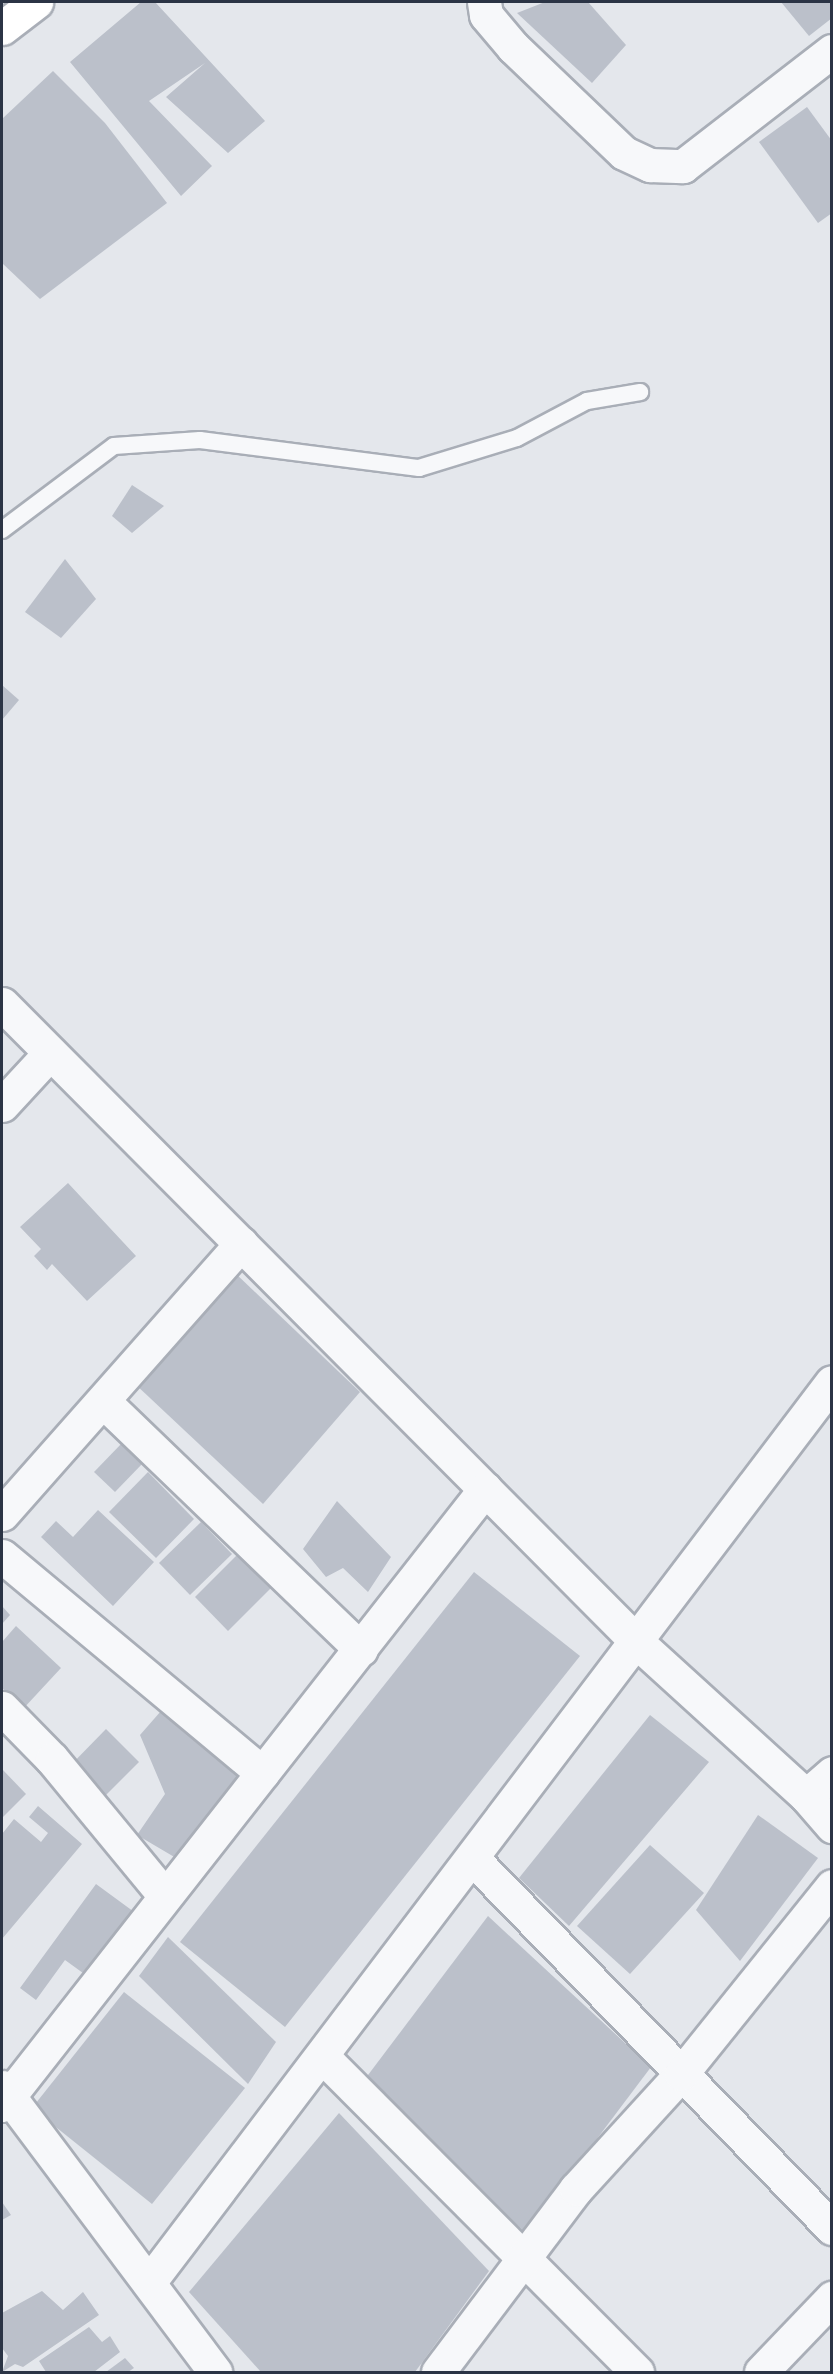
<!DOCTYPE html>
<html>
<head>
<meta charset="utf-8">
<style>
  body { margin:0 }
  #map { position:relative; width:833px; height:2374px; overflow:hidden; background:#e4e7ec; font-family:"Asap Condensed",sans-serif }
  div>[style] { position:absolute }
  .building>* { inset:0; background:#bbc0ca }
  .roads { filter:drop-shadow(2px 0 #a9aeb7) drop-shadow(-2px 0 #a9aeb7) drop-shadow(0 2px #a9aeb7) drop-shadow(0 -2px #a9aeb7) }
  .lane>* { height:16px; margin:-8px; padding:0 8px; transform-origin:8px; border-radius:8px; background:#f7f8fa }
  .street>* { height:33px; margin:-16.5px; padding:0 16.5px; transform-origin:16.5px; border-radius:16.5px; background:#f7f8fa }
  .primary>* { height:33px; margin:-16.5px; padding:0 16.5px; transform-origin:16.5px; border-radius:16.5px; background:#fff }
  span { translate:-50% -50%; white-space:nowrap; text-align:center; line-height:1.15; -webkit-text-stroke:4.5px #f4f6f9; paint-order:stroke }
  .frame { position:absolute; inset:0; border:3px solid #2b3445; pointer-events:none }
</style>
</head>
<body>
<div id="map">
  <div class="building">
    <i style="clip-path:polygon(141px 2px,155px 2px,265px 121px,228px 153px,166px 97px,205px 63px,149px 101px,212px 166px,181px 196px,70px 62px)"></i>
    <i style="clip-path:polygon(545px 2px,588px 2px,626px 45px,592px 83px,517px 13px)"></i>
    <i style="clip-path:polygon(781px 2px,832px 2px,832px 18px,809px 36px)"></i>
    <i style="clip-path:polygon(53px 71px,105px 123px,167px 203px,40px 299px,2px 263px,2px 119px)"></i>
    <i style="clip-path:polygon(807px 107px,832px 141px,832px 213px,818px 223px,759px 142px)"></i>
    <i style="clip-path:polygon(132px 485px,164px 506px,132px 533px,112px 516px)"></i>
    <i style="clip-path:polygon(65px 559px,96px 599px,61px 638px,25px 612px)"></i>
    <i style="clip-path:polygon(2px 685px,19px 700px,2px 720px)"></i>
    <i style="clip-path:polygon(68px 1183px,136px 1256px,87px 1301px,52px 1264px,47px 1270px,34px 1256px,41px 1249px,20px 1227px)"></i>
    <i style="clip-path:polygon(233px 1271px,360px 1392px,263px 1504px,134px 1383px)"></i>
    <i style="clip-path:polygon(123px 1442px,144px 1462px,115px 1492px,94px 1472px)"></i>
    <i style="clip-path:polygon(148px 1472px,194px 1519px,156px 1558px,109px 1512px)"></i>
    <i style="clip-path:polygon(337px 1501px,391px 1557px,368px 1592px,343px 1568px,326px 1577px,303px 1549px)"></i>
    <i style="clip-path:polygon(98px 1510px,154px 1562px,113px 1606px,41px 1537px,56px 1521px,73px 1537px)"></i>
    <i style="clip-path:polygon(201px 1522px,232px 1554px,190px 1595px,159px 1563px)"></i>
    <i style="clip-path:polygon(238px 1554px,271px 1588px,228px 1631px,195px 1597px)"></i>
    <i style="clip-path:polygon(474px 1572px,580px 1656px,285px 2027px,180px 1942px)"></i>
    <i style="clip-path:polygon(2px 1606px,10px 1615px,2px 1624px)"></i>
    <i style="clip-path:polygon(16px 1626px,61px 1668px,23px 1709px,2px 1688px,2px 1642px)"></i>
    <i style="clip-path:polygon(168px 1703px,240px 1777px,176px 1858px,137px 1835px,165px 1794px,140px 1735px)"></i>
    <i style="clip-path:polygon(650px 1715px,709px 1762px,569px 1926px,519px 1878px)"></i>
    <i style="clip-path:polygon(106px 1729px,139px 1762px,97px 1804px,64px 1772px)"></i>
    <i style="clip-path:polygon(2px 1769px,26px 1794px,2px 1818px)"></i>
    <i style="clip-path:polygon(38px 1806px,82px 1844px,2px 1939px,2px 1834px,14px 1819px,41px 1842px,48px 1833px,29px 1817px)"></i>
    <i style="clip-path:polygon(758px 1815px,818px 1858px,740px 1961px,696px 1910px)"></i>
    <i style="clip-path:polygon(650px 1845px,704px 1893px,630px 1974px,577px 1926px)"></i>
    <i style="clip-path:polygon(96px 1884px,141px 1917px,94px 1981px,65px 1960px,36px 2000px,20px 1988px)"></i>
    <i style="clip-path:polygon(488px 1916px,651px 2067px,526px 2233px,362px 2083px)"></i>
    <i style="clip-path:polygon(168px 1937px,276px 2042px,248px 2084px,139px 1976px)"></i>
    <i style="clip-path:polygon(124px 1992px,245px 2088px,152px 2204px,32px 2108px)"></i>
    <i style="clip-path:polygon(339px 2113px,489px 2271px,415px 2372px,261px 2372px,189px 2292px)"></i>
    <i style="clip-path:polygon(2px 2202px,11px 2215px,2px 2220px)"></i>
    <i style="clip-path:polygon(42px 2291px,63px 2310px,83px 2292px,99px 2315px,23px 2367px,15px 2364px,2px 2372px,8px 2356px,2px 2348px,2px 2313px)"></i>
    <i style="clip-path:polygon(89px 2327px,102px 2342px,110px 2336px,120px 2352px,94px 2372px,46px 2372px,39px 2361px)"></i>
    <i style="clip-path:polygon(125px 2358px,134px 2368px,128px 2372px,106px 2372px)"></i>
  </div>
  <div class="roads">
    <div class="lane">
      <i style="left:2px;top:530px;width:140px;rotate:-36.9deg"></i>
      <i style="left:114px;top:446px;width:86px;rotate:-4deg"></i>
      <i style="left:200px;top:440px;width:221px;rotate:7.3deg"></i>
      <i style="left:419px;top:468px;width:102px;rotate:-17deg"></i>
      <i style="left:517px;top:438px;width:79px;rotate:-27.9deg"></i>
      <i style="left:587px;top:401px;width:54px;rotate:-9.6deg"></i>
    </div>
    <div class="street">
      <i style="left:484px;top:2px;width:13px;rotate:81deg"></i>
      <i style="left:486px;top:15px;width:42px;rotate:49.8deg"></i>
      <i style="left:513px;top:47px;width:153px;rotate:43.7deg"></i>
      <i style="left:624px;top:153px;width:29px;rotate:25deg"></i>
      <i style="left:650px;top:165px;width:33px;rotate:2deg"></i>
      <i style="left:683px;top:166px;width:188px;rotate:-37.7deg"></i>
      <i style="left:2px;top:1004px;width:902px;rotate:45.13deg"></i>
      <i style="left:638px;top:1643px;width:227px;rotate:42.3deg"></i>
      <i style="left:806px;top:1796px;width:40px;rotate:49deg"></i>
      <i style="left:2px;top:1105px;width:71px;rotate:-47.3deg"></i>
      <i style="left:103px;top:1401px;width:358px;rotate:43.9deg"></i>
      <i style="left:2px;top:1514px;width:361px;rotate:-48.5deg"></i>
      <i style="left:2px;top:1556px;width:339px;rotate:39.8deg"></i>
      <i style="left:2px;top:1708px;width:71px;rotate:45.6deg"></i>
      <i style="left:52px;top:1759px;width:176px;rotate:50.5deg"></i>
      <i style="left:806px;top:1796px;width:35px;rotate:-41deg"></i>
      <i style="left:473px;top:1859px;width:515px;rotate:45.79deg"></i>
      <i style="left:323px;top:2057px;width:445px;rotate:45.1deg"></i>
      <i style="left:2px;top:2087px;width:356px;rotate:53.2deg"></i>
      <i style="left:2px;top:2105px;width:783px;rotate:-51.9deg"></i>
      <i style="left:150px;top:2281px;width:1128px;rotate:-52.82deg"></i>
      <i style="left:438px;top:2372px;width:229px;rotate:-53deg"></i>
      <i style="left:576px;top:2189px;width:156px;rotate:-47.6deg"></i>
      <i style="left:681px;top:2074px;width:241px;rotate:-51.2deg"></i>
      <i style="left:761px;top:2372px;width:103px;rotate:-46.2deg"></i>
    </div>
    <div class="primary">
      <i style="left:2px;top:28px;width:43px;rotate:-37.4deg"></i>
    </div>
  </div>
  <div class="frame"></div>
</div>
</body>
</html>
